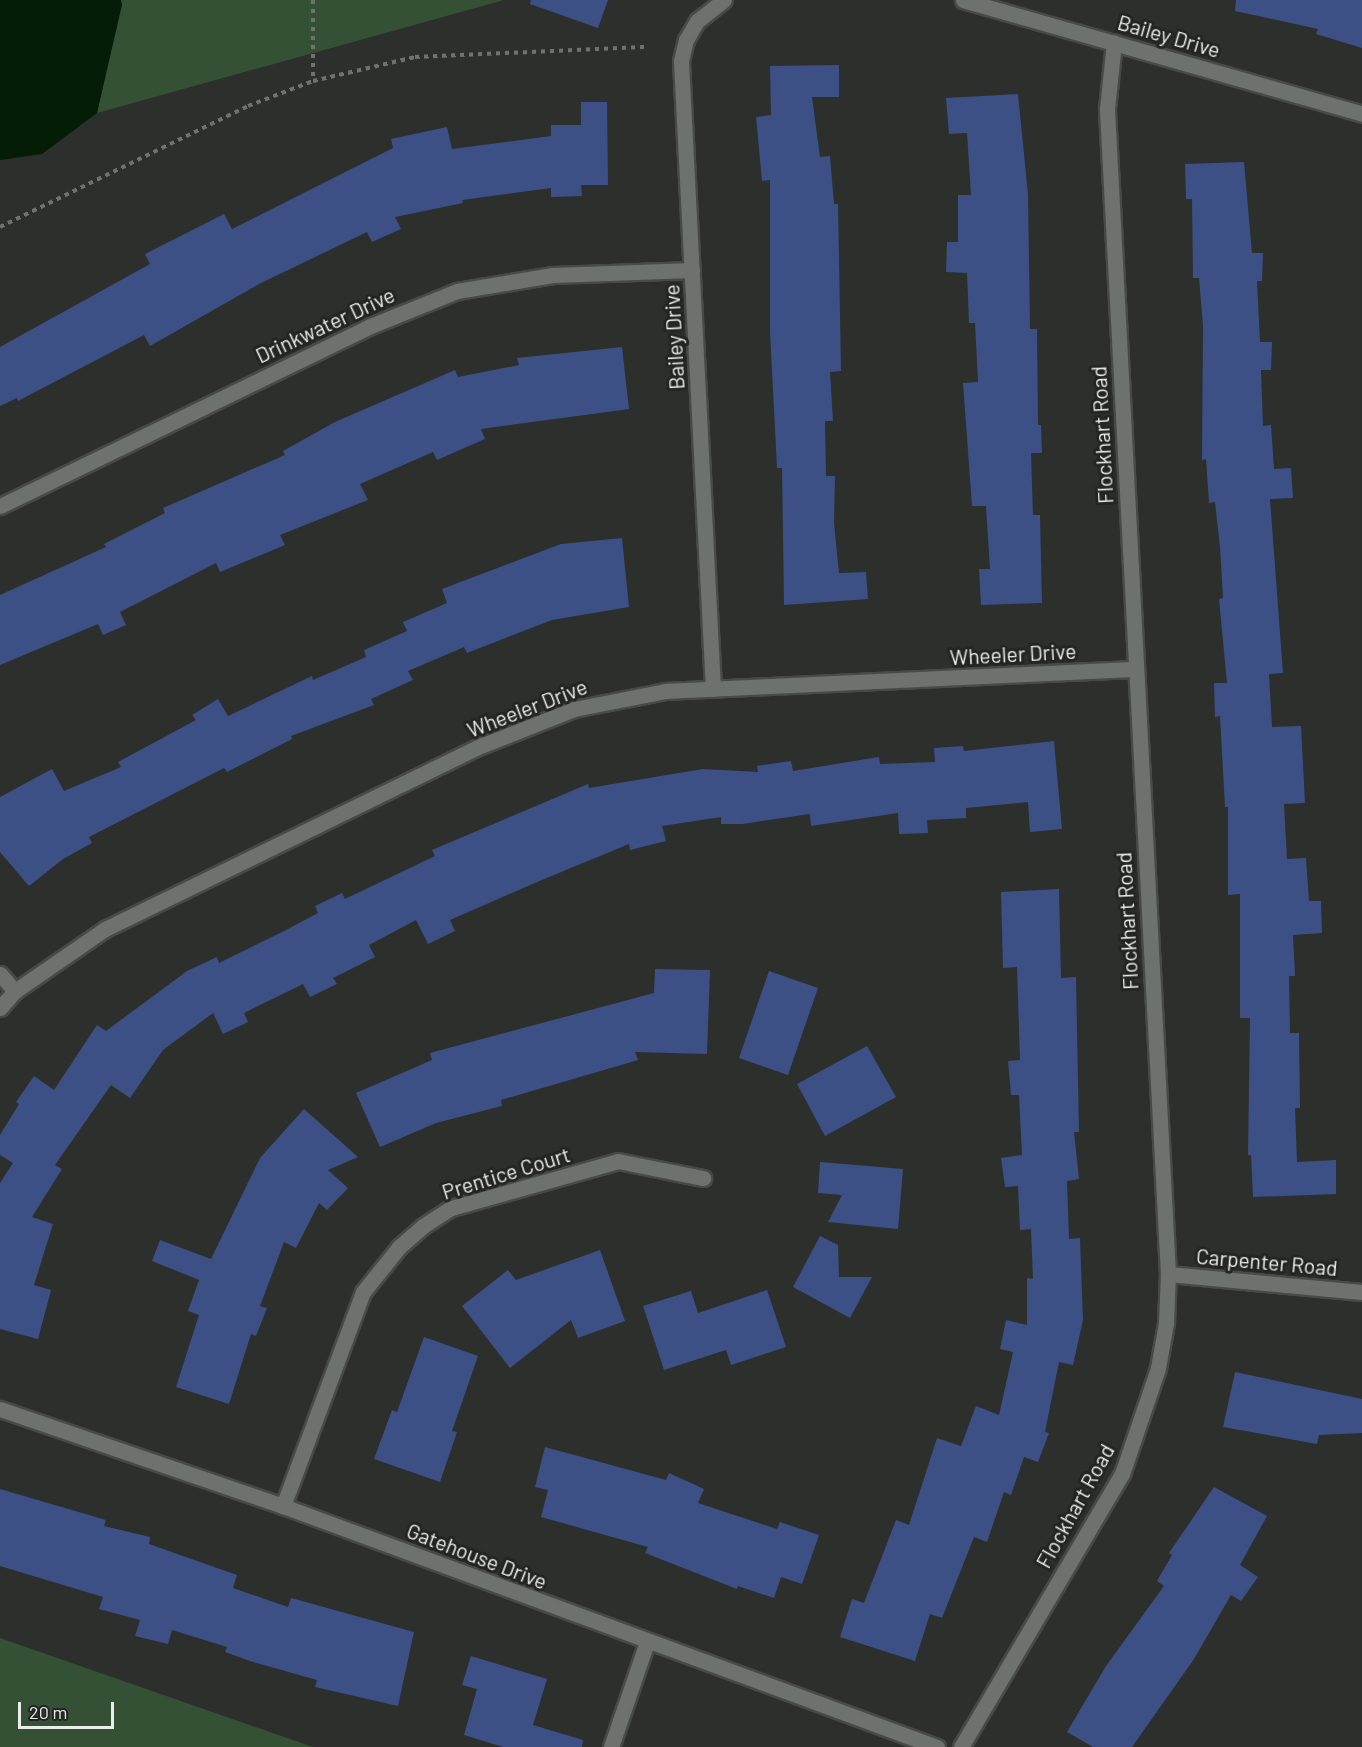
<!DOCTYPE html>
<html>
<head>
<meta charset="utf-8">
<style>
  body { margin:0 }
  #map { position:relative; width:1362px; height:1747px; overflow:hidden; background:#2c2f2c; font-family:Barlow,sans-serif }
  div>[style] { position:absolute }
  .green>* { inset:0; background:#355135 }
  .water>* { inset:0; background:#041d06 }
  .building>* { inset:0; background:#3c5086 }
  .path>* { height:4px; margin-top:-2px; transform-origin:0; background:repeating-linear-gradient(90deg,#6f726f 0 4.5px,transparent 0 9px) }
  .roads { filter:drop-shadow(2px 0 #474a47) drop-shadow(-2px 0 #474a47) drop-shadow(0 2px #474a47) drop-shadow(0 -2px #474a47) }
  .minor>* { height:15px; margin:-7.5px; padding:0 7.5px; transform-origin:7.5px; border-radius:7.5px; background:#6e726e }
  span { translate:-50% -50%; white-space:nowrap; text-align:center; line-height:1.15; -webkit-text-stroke:6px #222522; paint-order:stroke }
  .street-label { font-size:21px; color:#eaedea }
  .scale { position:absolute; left:18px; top:1702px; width:96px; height:27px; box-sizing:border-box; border:3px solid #eaedea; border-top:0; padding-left:8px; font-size:18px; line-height:21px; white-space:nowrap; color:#eaedea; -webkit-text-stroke:4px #222522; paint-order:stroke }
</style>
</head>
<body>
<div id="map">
  <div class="green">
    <i style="clip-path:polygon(121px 0,504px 0,97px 113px)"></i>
    <i style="clip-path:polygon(0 1638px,313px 1747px,0 1747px)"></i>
  </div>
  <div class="water">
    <i style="clip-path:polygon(0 0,121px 0,122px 5px,97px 113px,42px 154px,0 160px)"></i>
  </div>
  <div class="building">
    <i style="clip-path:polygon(531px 0,608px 0,598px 28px,530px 4px)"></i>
    <i style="clip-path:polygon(1236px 0,1362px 0,1362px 48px,1316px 34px,1318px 29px,1235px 11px)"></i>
    <i style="clip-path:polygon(839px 65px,839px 97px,812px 97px,820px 157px,830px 156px,834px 204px,838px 204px,841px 371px,830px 372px,833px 421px,825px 421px,826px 476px,835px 476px,834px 523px,839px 573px,866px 572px,868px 599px,784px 605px,782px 468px,777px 468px,770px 332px,770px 180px,762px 181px,756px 117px,771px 115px,770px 66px)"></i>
    <i style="clip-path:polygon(1018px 94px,1028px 194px,1030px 329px,1037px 329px,1038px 425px,1041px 425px,1042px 453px,1031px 453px,1033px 515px,1040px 515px,1042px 603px,981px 605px,979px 569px,990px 569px,986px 506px,972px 506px,963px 383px,978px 382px,975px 323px,969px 323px,967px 273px,946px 272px,947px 242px,958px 242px,958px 195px,971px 195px,967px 133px,949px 134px,946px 98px)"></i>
    <i style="clip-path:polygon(581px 102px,607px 102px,608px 185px,581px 185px,582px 196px,551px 197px,551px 188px,462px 200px,463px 203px,395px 217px,401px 229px,372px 242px,367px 232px,259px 284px,150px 346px,144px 335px,18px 401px,17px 398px,0 406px,0 347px,150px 264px,145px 254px,224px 214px,232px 229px,393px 148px,391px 139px,447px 127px,452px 149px,551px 136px,551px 125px,581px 125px)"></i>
    <i style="clip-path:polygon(1244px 162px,1252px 253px,1263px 253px,1262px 281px,1257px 281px,1260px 342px,1272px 342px,1271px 370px,1261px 370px,1263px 426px,1271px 425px,1274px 469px,1291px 468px,1293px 498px,1270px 499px,1283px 673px,1269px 674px,1272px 727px,1301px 726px,1305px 803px,1284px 804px,1287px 859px,1306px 858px,1309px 901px,1321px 901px,1322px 933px,1293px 935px,1295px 976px,1289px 976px,1290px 1033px,1299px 1033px,1300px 1108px,1295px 1108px,1297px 1162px,1336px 1160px,1336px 1194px,1253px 1197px,1251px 1155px,1248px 1155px,1250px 1018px,1240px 1018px,1240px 894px,1228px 895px,1228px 807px,1225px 807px,1220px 716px,1215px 717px,1214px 683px,1227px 683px,1219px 599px,1223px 598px,1220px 547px,1215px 502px,1209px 503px,1206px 459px,1202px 460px,1203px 326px,1199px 278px,1193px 278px,1192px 199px,1186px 199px,1185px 164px)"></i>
    <i style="clip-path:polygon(622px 347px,629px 409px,481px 429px,485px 439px,437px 460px,433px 452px,360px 484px,368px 500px,280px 535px,285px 545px,220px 572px,216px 563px,120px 612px,126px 625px,103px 635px,98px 624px,0 665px,0 595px,106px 547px,104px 544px,165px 513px,163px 508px,285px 455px,283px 451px,335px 422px,455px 370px,458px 377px,519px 365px,517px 358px)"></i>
    <i style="clip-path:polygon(622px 538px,629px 607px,552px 620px,467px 653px,464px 647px,408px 671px,413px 680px,371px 699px,374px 705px,291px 736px,292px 739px,227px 772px,224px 768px,89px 837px,92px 843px,63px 859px,29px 886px,0 852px,0 797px,52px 769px,64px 791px,121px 767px,118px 762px,196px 720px,192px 715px,218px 699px,228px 716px,312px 676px,313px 680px,366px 657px,364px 650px,407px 631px,403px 622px,447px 603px,442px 589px,561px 544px)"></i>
    <i style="clip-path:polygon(1054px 741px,1062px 829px,1030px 832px,1028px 802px,966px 808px,966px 818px,927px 820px,928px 833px,899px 834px,898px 813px,811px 826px,810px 814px,742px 824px,721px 824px,721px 817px,662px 826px,666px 841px,630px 850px,629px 844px,537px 882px,450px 920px,455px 931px,428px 944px,416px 920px,369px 945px,375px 957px,333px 978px,337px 984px,310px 997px,303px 984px,244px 1013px,248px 1022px,223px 1034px,213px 1013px,163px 1050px,130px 1098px,111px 1085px,55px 1165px,62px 1169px,32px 1217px,53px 1224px,34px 1285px,51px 1290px,38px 1339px,0 1329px,0 1183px,13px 1163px,0 1155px,0 1135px,19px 1104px,16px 1102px,34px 1076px,54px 1090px,97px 1025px,106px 1031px,187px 971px,217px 957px,219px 963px,286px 930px,318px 913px,315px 906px,342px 893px,345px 899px,435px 856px,432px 850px,588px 784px,589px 788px,703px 769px,758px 772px,757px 766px,791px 761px,793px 771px,879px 757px,880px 764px,935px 762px,934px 748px,963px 746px,964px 751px)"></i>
    <i style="clip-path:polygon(1059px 889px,1061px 978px,1076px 977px,1079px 1132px,1074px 1132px,1079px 1179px,1067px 1181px,1069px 1239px,1080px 1238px,1083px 1320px,1073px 1365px,1059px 1362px,1045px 1432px,1049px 1433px,1038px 1462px,1024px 1457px,1011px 1495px,1004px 1492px,987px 1542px,974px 1537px,942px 1618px,930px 1614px,915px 1661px,840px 1637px,852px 1599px,864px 1603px,896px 1520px,909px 1525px,937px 1438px,961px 1446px,976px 1406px,999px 1415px,1013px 1352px,1000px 1349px,1006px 1320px,1027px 1325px,1027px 1278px,1033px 1279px,1031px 1229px,1020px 1230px,1018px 1186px,1005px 1187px,1001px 1158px,1022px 1155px,1019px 1095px,1011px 1095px,1008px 1061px,1020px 1060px,1017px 967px,1003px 968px,1001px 892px)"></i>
    <i style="clip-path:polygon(655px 969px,710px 970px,707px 1054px,635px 1052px,638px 1060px,501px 1100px,502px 1106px,436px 1123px,380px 1147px,356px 1093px,432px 1060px,430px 1053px,654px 993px)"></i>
    <i style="clip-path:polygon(769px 971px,818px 988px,788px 1075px,739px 1058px)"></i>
    <i style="clip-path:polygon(867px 1046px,896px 1097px,825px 1136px,797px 1084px)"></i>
    <i style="clip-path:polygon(304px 1109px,358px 1157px,328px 1170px,348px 1188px,327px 1210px,319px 1203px,296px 1248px,284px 1242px,260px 1306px,267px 1308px,256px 1336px,251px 1334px,229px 1404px,176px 1387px,199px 1315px,188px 1311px,199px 1280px,152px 1261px,160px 1240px,211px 1259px,260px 1158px)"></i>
    <i style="clip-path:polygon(820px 1162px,903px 1169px,898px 1229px,828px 1222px,842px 1195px,818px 1193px)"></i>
    <i style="clip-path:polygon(820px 1236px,838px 1245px,839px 1277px,872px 1277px,850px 1318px,793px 1287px)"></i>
    <i style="clip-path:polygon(600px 1250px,625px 1321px,578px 1338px,571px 1320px,510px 1368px,462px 1306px,508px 1270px,516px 1280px)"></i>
    <i style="clip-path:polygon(767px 1290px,786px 1347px,731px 1365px,726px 1350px,664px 1370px,643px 1306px,691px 1291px,698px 1313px)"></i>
    <i style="clip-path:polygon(424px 1337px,478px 1356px,452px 1431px,457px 1432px,440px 1482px,374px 1459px,392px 1410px,397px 1412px)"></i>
    <i style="clip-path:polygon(1235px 1372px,1362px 1399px,1362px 1433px,1319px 1435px,1317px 1444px,1223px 1427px)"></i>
    <i style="clip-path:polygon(545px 1447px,666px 1480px,669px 1473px,704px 1489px,698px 1503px,777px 1529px,780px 1522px,819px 1535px,802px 1584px,781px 1577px,774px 1598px,738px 1586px,737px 1589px,645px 1553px,648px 1547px,541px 1517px,548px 1490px,535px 1487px)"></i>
    <i style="clip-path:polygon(1214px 1487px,1267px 1516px,1240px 1565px,1258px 1577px,1241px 1601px,1231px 1595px,1194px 1659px,1132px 1747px,1093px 1747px,1067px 1732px,1106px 1666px,1164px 1586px,1157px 1581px,1172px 1555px,1169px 1553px)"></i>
    <i style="clip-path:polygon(0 1489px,106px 1520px,104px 1526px,150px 1537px,149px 1544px,237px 1575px,233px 1588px,288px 1607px,291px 1598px,414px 1632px,398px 1706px,315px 1687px,317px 1680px,253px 1662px,225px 1652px,227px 1647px,172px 1630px,168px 1644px,135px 1636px,140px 1620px,99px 1609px,103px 1597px,0 1566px)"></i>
    <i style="clip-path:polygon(471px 1656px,547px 1679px,533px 1725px,583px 1740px,582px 1747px,503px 1747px,464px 1735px,477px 1689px,462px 1685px)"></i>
  </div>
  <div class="path">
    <i style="left:313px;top:0;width:81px;rotate:90deg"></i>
    <i style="left:0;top:227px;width:276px;rotate:-26deg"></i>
    <i style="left:248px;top:106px;width:70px;rotate:-21deg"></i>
    <i style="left:313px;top:81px;width:105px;rotate:-13.2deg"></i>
    <i style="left:415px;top:57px;width:233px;rotate:-2.5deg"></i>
  </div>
  <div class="roads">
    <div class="minor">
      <i style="left:963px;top:0;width:415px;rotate:15.9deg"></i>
      <i style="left:0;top:506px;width:409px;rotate:-25.9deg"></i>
      <i style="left:368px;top:327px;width:96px;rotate:-22deg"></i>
      <i style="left:457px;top:291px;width:97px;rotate:-9.5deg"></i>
      <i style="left:553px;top:275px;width:139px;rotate:-2.1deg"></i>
      <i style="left:713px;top:689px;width:629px;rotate:-92.92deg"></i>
      <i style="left:681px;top:61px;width:22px;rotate:-77deg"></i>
      <i style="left:686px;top:40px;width:22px;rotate:-60deg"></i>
      <i style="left:697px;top:21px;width:34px;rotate:-38deg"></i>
      <i style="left:0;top:974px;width:23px;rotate:49deg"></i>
      <i style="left:0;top:1008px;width:23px;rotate:-49deg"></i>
      <i style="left:15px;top:991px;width:109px;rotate:-34.6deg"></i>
      <i style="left:105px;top:929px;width:420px;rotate:-26deg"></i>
      <i style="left:483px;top:745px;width:98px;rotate:-21.6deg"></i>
      <i style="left:574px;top:709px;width:94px;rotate:-11.1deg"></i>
      <i style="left:666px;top:691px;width:470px;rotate:-2.7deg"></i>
      <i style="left:1168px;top:1274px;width:195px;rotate:5.3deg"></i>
      <i style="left:0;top:1409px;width:299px;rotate:18.9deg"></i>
      <i style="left:283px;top:1506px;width:697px;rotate:20.23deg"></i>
      <i style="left:283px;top:1506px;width:228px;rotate:-69.5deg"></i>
      <i style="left:363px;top:1292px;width:58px;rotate:-51.3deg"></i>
      <i style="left:399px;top:1247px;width:32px;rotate:-41deg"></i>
      <i style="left:423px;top:1226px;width:33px;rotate:-33deg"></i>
      <i style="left:451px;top:1208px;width:173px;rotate:-15.7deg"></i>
      <i style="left:618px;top:1161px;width:87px;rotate:11.3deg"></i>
      <i style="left:611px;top:1747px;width:111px;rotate:-71.1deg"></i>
      <i style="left:961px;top:1747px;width:317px;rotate:-59.5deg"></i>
      <i style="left:1122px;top:1474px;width:112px;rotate:-71.2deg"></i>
      <i style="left:1158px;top:1368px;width:46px;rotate:-79.9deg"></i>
      <i style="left:1166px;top:1323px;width:49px;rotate:-87.7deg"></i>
      <i style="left:1168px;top:1274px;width:1167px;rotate:-93deg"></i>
      <i style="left:1107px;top:109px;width:67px;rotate:-84deg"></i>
    </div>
  </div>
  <div class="street-label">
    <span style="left:1169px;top:36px;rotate:16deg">Bailey Drive</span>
    <span style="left:325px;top:325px;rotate:-25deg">Drinkwater Drive</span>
    <span style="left:674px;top:337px;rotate:-93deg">Bailey Drive</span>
    <span style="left:1102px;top:435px;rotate:-93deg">Flockhart Road</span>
    <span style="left:1013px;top:654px;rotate:-3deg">Wheeler Drive</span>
    <span style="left:527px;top:708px;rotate:-21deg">Wheeler Drive</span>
    <span style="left:1127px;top:921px;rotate:-93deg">Flockhart Road</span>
    <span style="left:506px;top:1173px;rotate:-17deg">Prentice Court</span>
    <span style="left:1267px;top:1262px;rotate:5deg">Carpenter Road</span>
    <span style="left:1075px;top:1506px;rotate:-61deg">Flockhart Road</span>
    <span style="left:477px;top:1556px;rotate:21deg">Gatehouse Drive</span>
  </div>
  <div class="scale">20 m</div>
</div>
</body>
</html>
